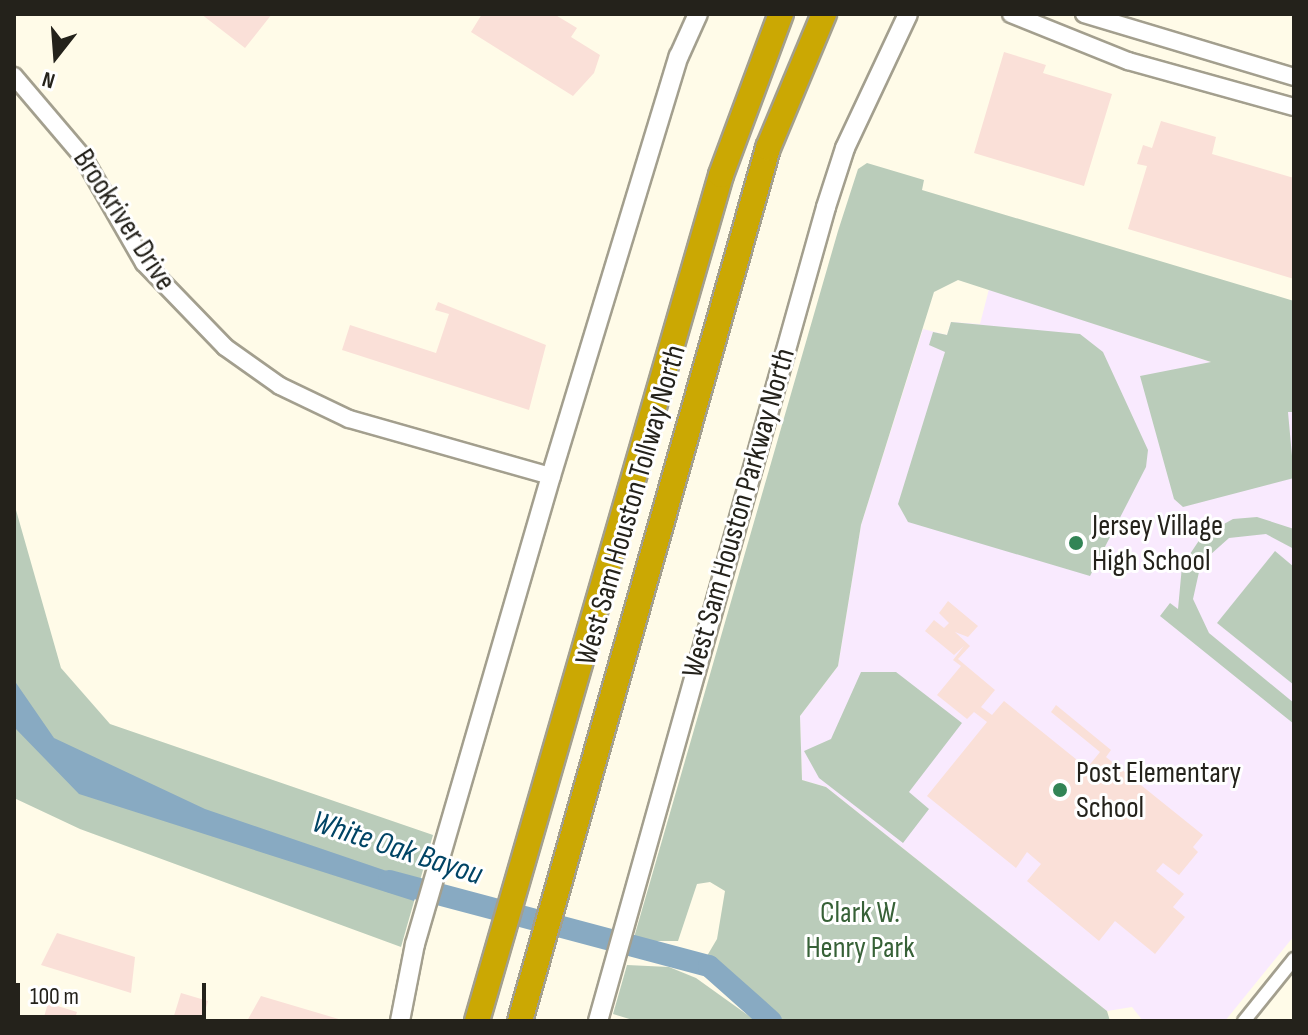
<!DOCTYPE html>
<html>
<head>
<meta charset="utf-8">
<style>
  body { margin:0 }
  #map { position:relative; width:1308px; height:1035px; overflow:hidden; background:#fffbe8; font-family:"Sofia Sans Condensed",sans-serif }
  div>[style] { position:absolute }
  .education>* { inset:0; background:#f9eafe }
  .green>* { inset:0; background:#baccba }
  .water>* { inset:0; background:#88aac2 }
  .river>* { height:22px; margin:-11px; padding:0 11px; transform-origin:11px; border-radius:11px; background:#88aac2 }
  .building>* { inset:0; background:#fae0d8 }
  .roads { filter:drop-shadow(2px 0 #a39f8e) drop-shadow(-2px 0 #a39f8e) drop-shadow(0 2px #a39f8e) drop-shadow(0 -2px #a39f8e) }
  .minor>* { height:12px; margin:-6px; padding:0 6px; transform-origin:6px; border-radius:6px; background:#fff }
  .tertiary>* { height:16px; margin:-8px; padding:0 8px; transform-origin:8px; border-radius:8px; background:#fff }
  .secondary>* { height:18px; margin:-9px; padding:0 9px; transform-origin:9px; border-radius:9px; background:#fff }
  .motorway>* { height:24px; margin:-12px; padding:0 12px; transform-origin:12px; border-radius:12px; background:#cba803 }
  .dots>* { width:22px; height:22px; translate:-50% -50%; box-sizing:border-box; border:4px solid #fff; border-radius:50% }
  span { translate:-50% -50%; white-space:nowrap; text-align:center; line-height:1.15; -webkit-text-stroke:6px #fff; paint-order:stroke }
  .street-label { font-size:30px; color:#24221b }
  .poi-label { font-size:30px; color:#24221b }
  .left { translate:0 -50%; text-align:left }
  .park-label { font-size:30px; color:#376137 }
  .water-label { font-size:32px; color:#004465; font-style:italic }
  .frame { position:absolute; inset:0; border:16px solid #24221b; pointer-events:none }
  .north { position:absolute; left:16px; top:16px; width:80px; height:80px; -webkit-text-stroke:6px #fff; paint-order:stroke; rotate:197deg; font-size:22px; font-weight:700; line-height:32px; text-align:center; color:#24221b }
  .north::after { content:''; display:block; margin:auto; width:28px; height:36px; background:#24221b; clip-path:polygon(50% 0,100% 100%,50% 72%,0 100%) }
  .scale { position:absolute; left:16px; top:983px; width:190px; height:36px; box-sizing:border-box; border:4px solid #24221b; border-top:0; padding-left:10px; font-size:24px; line-height:28px; white-space:nowrap; color:#24221b; -webkit-text-stroke:6px #fff; paint-order:stroke }
</style>
</head>
<body>
<div id="map">
  <div class="education">
    <i style="clip-path:polygon(989px 289px,1232px 369px,1294px 412px,1294px 936px,1225px 1021px,1143px 1021px,1132px 1007px,1107px 1011px,826px 787px,802px 780px,800px 716px,838px 666px,861px 525px,923px 329px,947px 335px,951px 322px,980px 324px)"></i>
  </div>
  <div class="green">
    <i style="clip-path:polygon(867px 163px,924px 180px,922px 190px,1294px 301px,1294px 412px,1288px 412px,1294px 478px,1183px 507px,1174px 499px,1140px 376px,1211px 362px,958px 280px,934px 292px,861px 525px,838px 666px,800px 716px,802px 780px,826px 787px,1107px 1011px,1110px 1021px,782px 1021px,762px 999px,704px 961px,717px 939px,725px 891px,710px 882px,697px 884px,678px 941px,633px 941px,838px 231px,858px 169px)"></i>
    <i style="clip-path:polygon(951px 322px,1080px 334px,1103px 352px,1148px 450px,1146px 467px,1090px 576px,908px 522px,898px 504px,945px 352px,929px 345px,933px 332px,947px 335px)"></i>
    <i style="clip-path:polygon(14px 503px,61px 668px,110px 724px,433px 835px,401px 947px,80px 829px,14px 798px)"></i>
    <i style="clip-path:polygon(1257px 517px,1294px 529px,1294px 549px,1266px 534px,1229px 538px,1201px 563px,1193px 599px,1209px 633px,1294px 703px,1294px 724px,1160px 616px,1170px 603px,1178px 609px,1182px 566px,1202px 536px,1233px 519px)"></i>
    <i style="clip-path:polygon(1275px 551px,1294px 567px,1294px 685px,1217px 623px)"></i>
    <i style="clip-path:polygon(861px 672px,896px 672px,962px 723px,909px 792px,929px 809px,903px 843px,819px 778px,804px 751px,831px 739px)"></i>
    <i style="clip-path:polygon(627px 965px,669px 967px,696px 978px,756px 1021px,636px 1021px,613px 1014px)"></i>
  </div>
  <div class="water">
    <i style="clip-path:polygon(14px 680px,54px 738px,205px 809px,419px 882px,414px 901px,79px 794px,14px 727px)"></i>
  </div>
  <div class="river">
    <i style="left:389px;top:881px;width:331px;rotate:14.9deg"></i>
    <i style="left:709px;top:966px;width:83px;rotate:41.6deg"></i>
  </div>
  <div class="building">
    <i style="clip-path:polygon(201px 14px,272px 14px,245px 48px)"></i>
    <i style="clip-path:polygon(482px 14px,554px 14px,577px 28px,571px 37px,600px 55px,594px 73px,573px 96px,471px 32px)"></i>
    <i style="clip-path:polygon(1004px 52px,1046px 65px,1043px 73px,1112px 94px,1084px 186px,974px 153px)"></i>
    <i style="clip-path:polygon(1161px 121px,1216px 137px,1212px 154px,1294px 178px,1294px 279px,1128px 229px,1147px 166px,1137px 164px,1143px 145px,1152px 148px)"></i>
    <i style="clip-path:polygon(438px 302px,546px 345px,529px 410px,342px 350px,350px 325px,436px 353px,449px 314px,435px 310px)"></i>
    <i style="clip-path:polygon(948px 601px,978px 626px,968px 637px,955px 632px,970px 646px,958px 659px,995px 690px,981px 707px,992px 715px,1004px 701px,1087px 768px,1100px 752px,1051px 712px,1056px 705px,1111px 750px,1106px 757px,1203px 835px,1193px 847px,1198px 852px,1179px 875px,1163px 863px,1156px 871px,1184px 894px,1173px 907px,1185px 917px,1155px 954px,1115px 921px,1099px 941px,1027px 881px,1041px 864px,1027px 852px,1016px 868px,927px 796px,987px 722px,974px 712px,967px 719px,937px 695px,961px 666px,953px 660px,964px 646px,954px 655px,925px 631px,934px 620px,944px 628px,949px 623px,939px 613px)"></i>
    <i style="clip-path:polygon(57px 933px,135px 957px,131px 993px,41px 965px)"></i>
    <i style="clip-path:polygon(181px 993px,208px 1001px,202px 1021px,173px 1019px)"></i>
    <i style="clip-path:polygon(261px 996px,342px 1020px,342px 1021px,247px 1021px)"></i>
    <i style="clip-path:polygon(48px 1003px,77px 1012px,74px 1021px,44px 1017px)"></i>
  </div>
  <div class="roads">
    <div class="minor">
      <i style="left:1244px;top:1021px;width:80px;rotate:-51.1deg"></i>
    </div>
    <div class="tertiary">
      <i style="left:1011px;top:14px;width:126px;rotate:21.9deg"></i>
      <i style="left:1128px;top:61px;width:172px;rotate:15.5deg"></i>
      <i style="left:1084px;top:14px;width:219px;rotate:16.7deg"></i>
      <i style="left:14px;top:76px;width:106px;rotate:49.6deg"></i>
      <i style="left:83px;top:157px;width:122px;rotate:60.1deg"></i>
      <i style="left:144px;top:263px;width:117px;rotate:46deg"></i>
      <i style="left:225px;top:347px;width:67px;rotate:35.3deg"></i>
      <i style="left:280px;top:386px;width:76px;rotate:25.6deg"></i>
      <i style="left:349px;top:419px;width:210px;rotate:15.8deg"></i>
    </div>
    <div class="secondary">
      <i style="left:400px;top:1021px;width:78px;rotate:-79deg"></i>
      <i style="left:415px;top:944px;width:487px;rotate:-73.8deg"></i>
      <i style="left:551px;top:476px;width:439px;rotate:-73.1deg"></i>
      <i style="left:679px;top:56px;width:46px;rotate:-65.7deg"></i>
      <i style="left:598px;top:1021px;width:845px;rotate:-74.35deg"></i>
      <i style="left:826px;top:207px;width:62px;rotate:-72.1deg"></i>
      <i style="left:845px;top:148px;width:148px;rotate:-64.8deg"></i>
    </div>
    <div class="motorway">
      <i style="left:477px;top:1021px;width:880px;rotate:-73.91deg"></i>
      <i style="left:721px;top:175px;width:172px;rotate:-69.6deg"></i>
      <i style="left:520px;top:1021px;width:908px;rotate:-74.14deg"></i>
      <i style="left:768px;top:148px;width:145px;rotate:-67.3deg"></i>
    </div>
  </div>
  <div class="dots">
    <i style="left:1076px;top:543px;background:#328455"></i>
    <i style="left:1060px;top:790px;background:#328455"></i>
  </div>
  <div class="street-label">
    <span style="left:124px;top:220px;rotate:57deg">Brookriver Drive</span>
    <span style="left:631px;top:505px;rotate:-74deg">West Sam Houston Tollway North</span>
    <span style="left:739px;top:513px;rotate:-74deg">West Sam Houston Parkway North</span>
  </div>
  <div class="poi-label">
    <span class="left" style="left:1092px;top:543px">Jersey Village<br>High School</span>
    <span class="left" style="left:1076px;top:790px">Post Elementary<br>School</span>
  </div>
  <div class="park-label">
    <span style="left:860px;top:930px">Clark W.<br>Henry Park</span>
  </div>
  <div class="water-label">
    <span style="left:397px;top:849px;rotate:18deg">White Oak Bayou</span>
  </div>
  <div class="frame"></div>
  <div class="north">N</div>
  <div class="scale">100 m</div>
</div>
</body>
</html>
